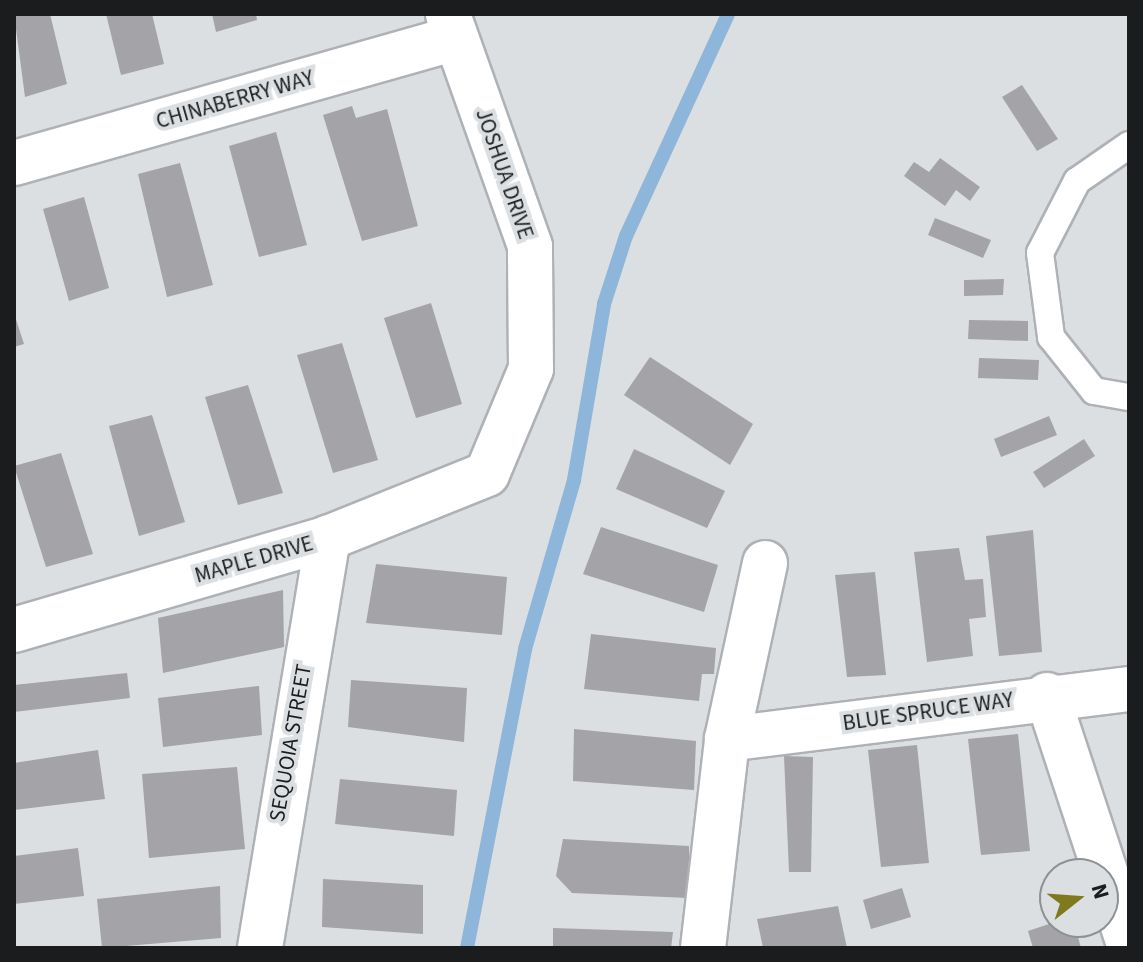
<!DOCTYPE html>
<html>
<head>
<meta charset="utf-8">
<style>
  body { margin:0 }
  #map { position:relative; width:1143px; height:962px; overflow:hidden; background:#dbdfe2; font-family:"Source Sans 3",sans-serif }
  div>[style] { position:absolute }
  .stream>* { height:14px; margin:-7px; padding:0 7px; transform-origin:7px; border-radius:7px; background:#8db6da }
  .building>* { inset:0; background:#a4a3a7 }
  .roads { filter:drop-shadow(2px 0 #aeb1b5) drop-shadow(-2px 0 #aeb1b5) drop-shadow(0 2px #aeb1b5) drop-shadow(0 -2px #aeb1b5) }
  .lane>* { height:26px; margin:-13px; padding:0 13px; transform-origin:13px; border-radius:13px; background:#fff }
  .street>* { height:44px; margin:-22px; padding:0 22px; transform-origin:22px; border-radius:22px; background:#fff }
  span { translate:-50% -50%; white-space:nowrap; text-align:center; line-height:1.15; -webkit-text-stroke:8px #dbdfe2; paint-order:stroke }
  .street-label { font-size:22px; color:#1b1c1d }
  .frame { position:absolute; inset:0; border:16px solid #1b1c1d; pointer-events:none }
  .north { position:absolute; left:1039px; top:858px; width:80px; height:80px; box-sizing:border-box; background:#dbdfe2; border:2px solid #8e9193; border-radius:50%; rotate:73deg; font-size:22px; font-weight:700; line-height:32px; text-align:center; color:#1b1c1d }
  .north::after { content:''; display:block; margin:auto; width:28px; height:36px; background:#807a1f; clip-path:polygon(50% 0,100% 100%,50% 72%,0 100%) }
</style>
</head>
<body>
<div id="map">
  <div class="stream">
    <i style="left:467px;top:948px;width:305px;rotate:-79deg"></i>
    <i style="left:525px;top:649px;width:176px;rotate:-73.8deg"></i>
    <i style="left:574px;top:480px;width:179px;rotate:-80.3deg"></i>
    <i style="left:604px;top:304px;width:71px;rotate:-72.1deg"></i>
    <i style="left:626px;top:236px;width:244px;rotate:-65.3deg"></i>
  </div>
  <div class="building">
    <i style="clip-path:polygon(14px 14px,50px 14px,67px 84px,25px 97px)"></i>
    <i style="clip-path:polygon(106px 14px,152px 14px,164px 64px,121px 75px)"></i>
    <i style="clip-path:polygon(212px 14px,256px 14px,257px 20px,216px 32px)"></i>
    <i style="clip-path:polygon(1022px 85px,1058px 139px,1037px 151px,1002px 97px)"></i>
    <i style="clip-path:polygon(352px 106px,356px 118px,387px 109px,418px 226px,362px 241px,323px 115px)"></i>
    <i style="clip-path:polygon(276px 132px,307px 245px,259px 257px,229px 146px)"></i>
    <i style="clip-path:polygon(940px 158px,980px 187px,970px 201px,956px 190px,945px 206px,904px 176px,914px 162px,929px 172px)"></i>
    <i style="clip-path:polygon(180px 163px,213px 285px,167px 297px,138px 174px)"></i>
    <i style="clip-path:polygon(84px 197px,109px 288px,69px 301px,43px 209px)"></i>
    <i style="clip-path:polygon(935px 218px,991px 240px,983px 258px,928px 235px)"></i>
    <i style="clip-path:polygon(1004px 279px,1003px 295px,964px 296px,964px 280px)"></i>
    <i style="clip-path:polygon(431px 303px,462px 404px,416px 418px,384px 318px)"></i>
    <i style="clip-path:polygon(14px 313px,24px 344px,14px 347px)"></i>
    <i style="clip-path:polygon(969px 320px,1028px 321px,1028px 341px,968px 339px)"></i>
    <i style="clip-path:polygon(342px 343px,378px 460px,333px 473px,297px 355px)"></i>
    <i style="clip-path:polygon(650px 357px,753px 424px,730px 465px,624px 395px)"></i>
    <i style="clip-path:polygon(979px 358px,1039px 360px,1038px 380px,978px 378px)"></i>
    <i style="clip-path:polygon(248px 385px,283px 493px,238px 505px,205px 397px)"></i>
    <i style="clip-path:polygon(152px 415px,185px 522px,139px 536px,109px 426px)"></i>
    <i style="clip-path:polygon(1049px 416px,1057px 435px,1001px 457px,994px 439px)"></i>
    <i style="clip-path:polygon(1084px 439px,1095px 456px,1044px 488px,1033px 472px)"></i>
    <i style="clip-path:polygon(634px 449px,725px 491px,707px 528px,616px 489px)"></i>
    <i style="clip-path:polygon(61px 453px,93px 554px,46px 567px,14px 466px)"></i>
    <i style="clip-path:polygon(601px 527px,718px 565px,704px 612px,583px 574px)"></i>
    <i style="clip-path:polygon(1033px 530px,1042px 652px,999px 656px,986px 536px)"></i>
    <i style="clip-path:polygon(959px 548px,965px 580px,983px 579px,986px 617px,969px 619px,973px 656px,927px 662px,914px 552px)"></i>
    <i style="clip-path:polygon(376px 564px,507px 577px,502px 635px,366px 623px)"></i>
    <i style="clip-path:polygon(875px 572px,886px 675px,847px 677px,835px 575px)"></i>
    <i style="clip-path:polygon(283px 590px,284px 647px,163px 673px,158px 618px)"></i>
    <i style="clip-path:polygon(591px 634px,716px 648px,714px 674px,702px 674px,699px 701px,584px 689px)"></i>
    <i style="clip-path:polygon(127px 673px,130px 698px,14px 712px,14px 685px)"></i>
    <i style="clip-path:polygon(351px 680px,467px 688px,464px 742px,348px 727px)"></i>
    <i style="clip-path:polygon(259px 686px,262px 735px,163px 747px,158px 698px)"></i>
    <i style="clip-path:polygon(574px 729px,696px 741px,694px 790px,573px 781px)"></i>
    <i style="clip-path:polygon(1018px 734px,1030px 851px,981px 855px,968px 739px)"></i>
    <i style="clip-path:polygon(917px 745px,929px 863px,881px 867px,868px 750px)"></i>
    <i style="clip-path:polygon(98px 750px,105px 799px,14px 810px,14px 763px)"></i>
    <i style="clip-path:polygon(784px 756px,813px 757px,811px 872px,789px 872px)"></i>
    <i style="clip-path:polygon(237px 767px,245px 849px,149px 858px,142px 774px)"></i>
    <i style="clip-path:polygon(340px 779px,457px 790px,454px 836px,335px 824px)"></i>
    <i style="clip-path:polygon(563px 839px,689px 846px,689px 898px,572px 893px,556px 876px)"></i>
    <i style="clip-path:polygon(78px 848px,84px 896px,14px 904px,14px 856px)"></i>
    <i style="clip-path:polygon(323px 879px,423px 885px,423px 934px,322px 927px)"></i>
    <i style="clip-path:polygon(220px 886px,221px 938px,102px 948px,97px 899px)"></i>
    <i style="clip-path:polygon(902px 888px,911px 917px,871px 929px,863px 900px)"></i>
    <i style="clip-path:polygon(838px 906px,847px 948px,763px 948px,757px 919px)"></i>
    <i style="clip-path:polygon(1055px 922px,1074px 922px,1081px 948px,1033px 948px,1028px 931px)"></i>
    <i style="clip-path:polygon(553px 928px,673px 932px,671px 948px,553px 948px)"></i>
  </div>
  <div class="roads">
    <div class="lane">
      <i style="left:1129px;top:145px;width:63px;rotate:145.3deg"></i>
      <i style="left:1077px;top:181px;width:81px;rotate:117.2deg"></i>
      <i style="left:1040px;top:253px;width:85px;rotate:82.5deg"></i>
      <i style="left:1051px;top:337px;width:69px;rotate:51.5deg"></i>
      <i style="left:1094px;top:391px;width:36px;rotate:10deg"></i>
    </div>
    <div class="street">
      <i style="left:14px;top:163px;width:459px;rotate:-15.8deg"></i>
      <i style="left:14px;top:630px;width:327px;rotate:-16.3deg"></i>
      <i style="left:328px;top:538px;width:171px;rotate:-21.9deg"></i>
      <i style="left:487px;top:474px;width:114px;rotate:-67.3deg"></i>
      <i style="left:531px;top:369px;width:123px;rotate:-90.5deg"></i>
      <i style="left:530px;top:246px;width:246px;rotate:-109.5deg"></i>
      <i style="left:1047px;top:695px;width:263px;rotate:71.8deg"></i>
      <i style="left:727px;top:739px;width:405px;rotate:-7.1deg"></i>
      <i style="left:260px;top:948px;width:416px;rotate:-80.6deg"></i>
      <i style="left:703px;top:948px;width:210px;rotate:-83.4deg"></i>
      <i style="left:727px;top:739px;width:180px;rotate:-77.8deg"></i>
    </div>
  </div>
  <div class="street-label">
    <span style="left:235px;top:100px;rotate:-16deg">CHINABERRY WAY</span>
    <span style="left:504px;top:174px;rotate:71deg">JOSHUA DRIVE</span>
    <span style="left:254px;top:560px;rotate:-16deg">MAPLE DRIVE</span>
    <span style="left:928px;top:712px;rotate:-8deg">BLUE SPRUCE WAY</span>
    <span style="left:291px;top:743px;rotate:-80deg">SEQUOIA STREET</span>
  </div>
  <div class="frame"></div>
  <div class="north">N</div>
</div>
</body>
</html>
